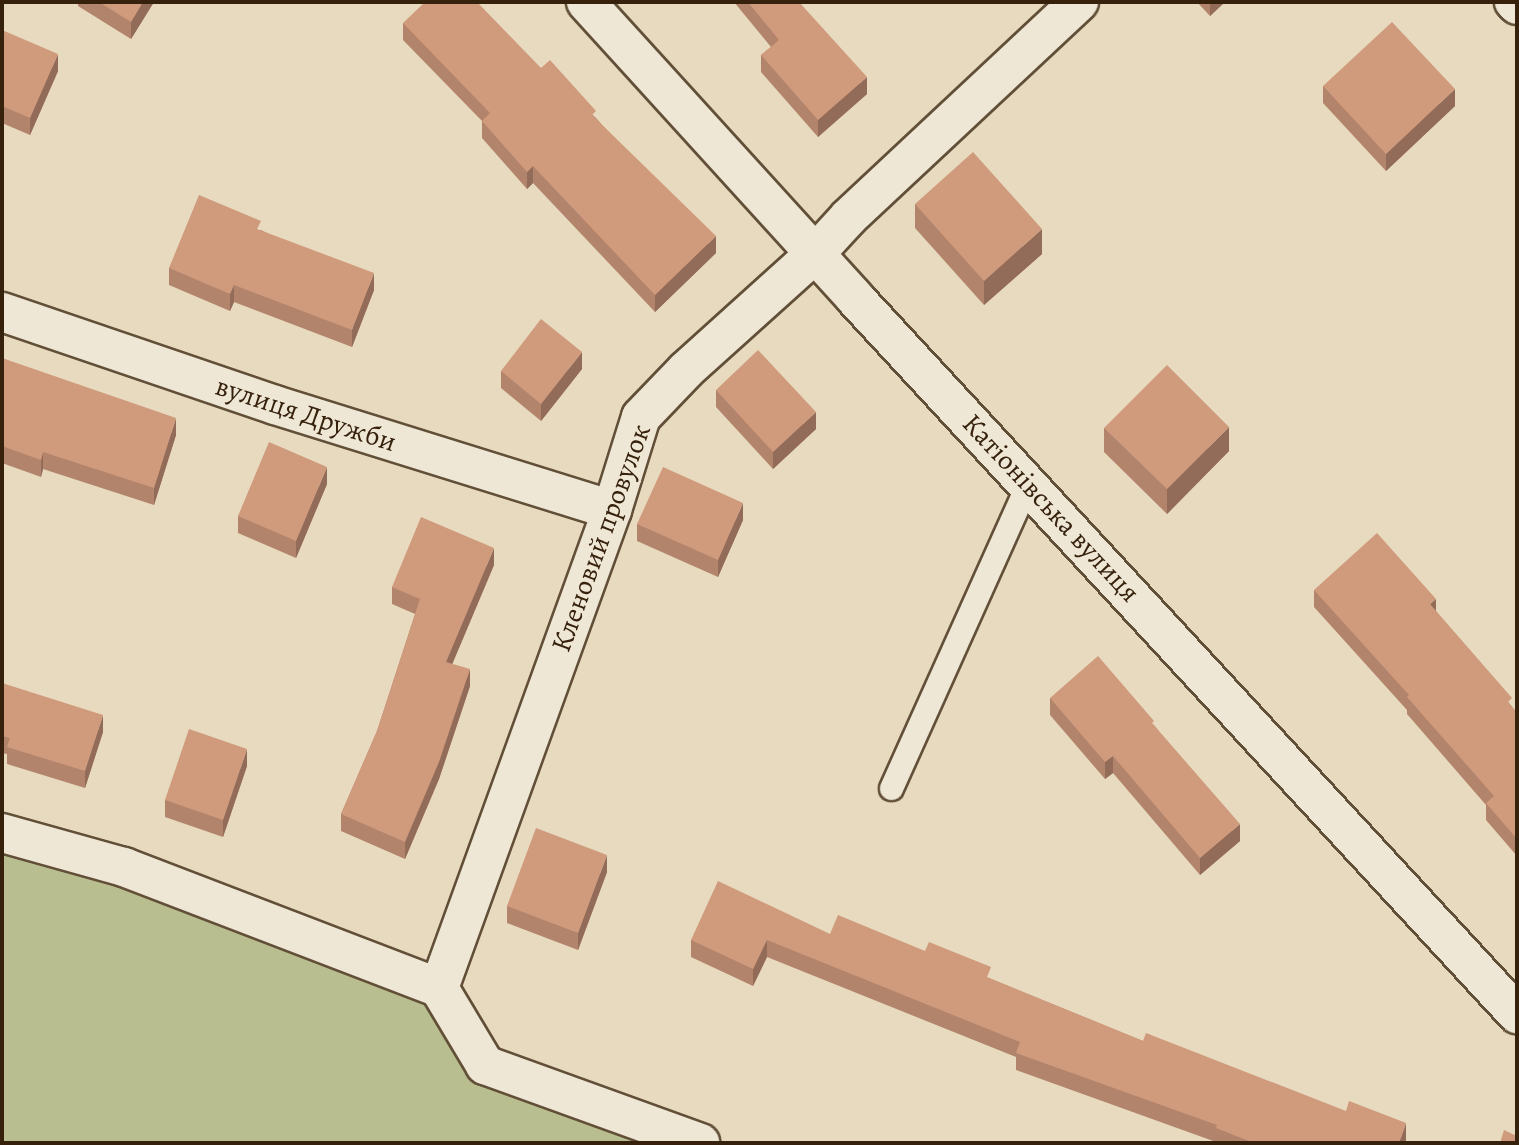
<!DOCTYPE html>
<html>
<head>
<meta charset="utf-8">
<style>
  body { margin:0 }
  #map { position:relative; width:1519px; height:1145px; overflow:hidden; background:#e7dabe; font-family:Alegreya,serif }
  div>[style] { position:absolute }
  .green>* { inset:0; background:#b8be8f }
  .roads { filter:drop-shadow(2px 0 #624f38) drop-shadow(-2px 0 #624f38) drop-shadow(0 2px #624f38) drop-shadow(0 -2px #624f38) }
  .service>* { height:23px; margin:-11.5px; padding:0 11.5px; transform-origin:11.5px; border-radius:11.5px; background:#efe7d5 }
  .minor>* { height:38px; margin:-19px; padding:0 19px; transform-origin:19px; border-radius:19px; background:#efe7d5 }
  .wall>* { inset:0; background:#b3846c }
  .shaded-wall>* { inset:0; background:#926c58 }
  .building>* { inset:0; background:#d09a7d }
  span { translate:-50% -50%; white-space:nowrap; text-align:center; line-height:1.15; -webkit-text-stroke:5px #efe7d5; paint-order:stroke }
  .street-label { font-size:28px; color:#35210c }
  .frame { position:absolute; inset:0; border:4px solid #35210c; pointer-events:none }
</style>
</head>
<body>
<div id="map">
  <div class="green">
    <i style="clip-path:polygon(2px 833px,439px 988px,485px 1065px,700px 1143px,2px 1143px)"></i>
  </div>
  <div class="roads">
    <div class="service">
      <i style="left:891px;top:788px;width:334px;rotate:-65.8deg"></i>
    </div>
    <div class="minor">
      <i style="left:586px;top:2px;width:399px;rotate:47.7deg"></i>
      <i style="left:854px;top:297px;width:977px;rotate:47.24deg"></i>
      <i style="left:1514px;top:2px;width:4px;rotate:45deg"></i>
      <i style="left:2px;top:312px;width:288px;rotate:18.8deg"></i>
      <i style="left:275px;top:405px;width:353px;rotate:17.3deg"></i>
      <i style="left:2px;top:833px;width:127px;rotate:15.6deg"></i>
      <i style="left:124px;top:867px;width:337px;rotate:21deg"></i>
      <i style="left:439px;top:988px;width:508px;rotate:-70.1deg"></i>
      <i style="left:612px;top:510px;width:97px;rotate:-72.7deg"></i>
      <i style="left:641px;top:417px;width:65px;rotate:-46.2deg"></i>
      <i style="left:686px;top:370px;width:173px;rotate:-42deg"></i>
      <i style="left:815px;top:254px;width:50px;rotate:-47.4deg"></i>
      <i style="left:849px;top:217px;width:315px;rotate:-43.1deg"></i>
      <i style="left:439px;top:988px;width:90px;rotate:59.1deg"></i>
      <i style="left:485px;top:1065px;width:229px;rotate:19.9deg"></i>
    </div>
  </div>
  <div class="wall">
    <i style="clip-path:polygon(78px 2px,154px 2px,131px 39px,78px 6px)"></i>
    <i style="clip-path:polygon(734px 2px,799px 2px,867px 94px,818px 137px,761px 72px,761px 55px,771px 47px)"></i>
    <i style="clip-path:polygon(1197px 2px,1225px 2px,1210px 16px)"></i>
    <i style="clip-path:polygon(403px 23px,541px 68px,596px 118px,716px 253px,655px 312px,533px 183px,527px 189px,482px 138px,482px 121px,403px 40px)"></i>
    <i style="clip-path:polygon(2px 30px,58px 71px,30px 135px,2px 123px)"></i>
    <i style="clip-path:polygon(1323px 86px,1455px 106px,1386px 171px,1323px 103px)"></i>
    <i style="clip-path:polygon(915px 204px,1042px 254px,984px 305px,915px 228px)"></i>
    <i style="clip-path:polygon(261px 230px,374px 290px,352px 347px,234px 302px,230px 311px,169px 285px,169px 268px)"></i>
    <i style="clip-path:polygon(2px 358px,176px 435px,154px 505px,43px 469px,41px 477px,2px 463px)"></i>
    <i style="clip-path:polygon(582px 369px,541px 421px,501px 388px,501px 371px)"></i>
    <i style="clip-path:polygon(716px 390px,816px 429px,773px 469px,716px 407px)"></i>
    <i style="clip-path:polygon(1104px 428px,1229px 451px,1167px 514px,1104px 452px)"></i>
    <i style="clip-path:polygon(327px 484px,296px 558px,238px 533px,238px 516px)"></i>
    <i style="clip-path:polygon(743px 520px,718px 577px,637px 541px,637px 524px)"></i>
    <i style="clip-path:polygon(494px 565px,452px 664px,470px 686px,439px 779px,405px 859px,341px 831px,341px 814px,377px 731px,415px 614px,392px 604px,392px 587px)"></i>
    <i style="clip-path:polygon(1314px 590px,1436px 611px,1517px 713px,1517px 856px,1486px 820px,1486px 805px,1407px 714px,1407px 710px,1314px 607px)"></i>
    <i style="clip-path:polygon(2px 683px,103px 732px,85px 788px,7px 764px,7px 754px,2px 753px)"></i>
    <i style="clip-path:polygon(1050px 698px,1154px 725px,1240px 841px,1200px 875px,1113px 773px,1105px 779px,1050px 715px)"></i>
    <i style="clip-path:polygon(247px 766px,223px 837px,165px 817px,165px 800px)"></i>
    <i style="clip-path:polygon(607px 872px,578px 950px,507px 923px,507px 906px)"></i>
    <i style="clip-path:polygon(830px 934px,991px 979px,1143px 1041px,1406px 1140px,1405px 1143px,1216px 1143px,1216px 1142px,1016px 1070px,1016px 1057px,767px 957px,753px 986px,691px 957px,691px 940px)"></i>
  </div>
  <div class="shaded-wall">
    <i style="clip-path:polygon(143px 2px,154px 2px,131px 39px,131px 22px)"></i>
    <i style="clip-path:polygon(1210px 2px,1225px 2px,1210px 16px)"></i>
    <i style="clip-path:polygon(58px 54px,58px 71px,30px 135px,30px 118px)"></i>
    <i style="clip-path:polygon(867px 77px,867px 94px,818px 137px,818px 120px)"></i>
    <i style="clip-path:polygon(1455px 89px,1455px 106px,1386px 171px,1386px 154px)"></i>
    <i style="clip-path:polygon(533px 166px,533px 183px,527px 189px,527px 172px)"></i>
    <i style="clip-path:polygon(1042px 229px,1042px 254px,984px 305px,984px 281px)"></i>
    <i style="clip-path:polygon(716px 236px,716px 253px,655px 312px,655px 295px)"></i>
    <i style="clip-path:polygon(374px 273px,374px 290px,352px 347px,352px 330px)"></i>
    <i style="clip-path:polygon(234px 285px,234px 302px,230px 311px,230px 294px)"></i>
    <i style="clip-path:polygon(582px 352px,582px 369px,541px 421px,541px 404px)"></i>
    <i style="clip-path:polygon(816px 412px,816px 429px,773px 469px,773px 452px)"></i>
    <i style="clip-path:polygon(176px 418px,176px 435px,154px 505px,154px 488px)"></i>
    <i style="clip-path:polygon(1229px 427px,1229px 451px,1167px 514px,1167px 489px)"></i>
    <i style="clip-path:polygon(43px 452px,43px 469px,41px 477px,41px 460px)"></i>
    <i style="clip-path:polygon(327px 467px,327px 484px,296px 558px,296px 541px)"></i>
    <i style="clip-path:polygon(743px 503px,743px 520px,718px 577px,718px 560px)"></i>
    <i style="clip-path:polygon(494px 548px,494px 565px,446px 679px,446px 662px)"></i>
    <i style="clip-path:polygon(1436px 599px,1436px 616px,1430px 604px)"></i>
    <i style="clip-path:polygon(470px 669px,470px 686px,439px 779px,405px 859px,405px 842px)"></i>
    <i style="clip-path:polygon(103px 715px,103px 732px,85px 788px,85px 771px)"></i>
    <i style="clip-path:polygon(247px 749px,247px 766px,223px 837px,223px 820px)"></i>
    <i style="clip-path:polygon(1113px 756px,1113px 773px,1105px 779px,1105px 762px)"></i>
    <i style="clip-path:polygon(1240px 824px,1240px 841px,1200px 875px,1200px 858px)"></i>
    <i style="clip-path:polygon(607px 855px,607px 872px,578px 950px,578px 933px)"></i>
    <i style="clip-path:polygon(767px 940px,767px 957px,753px 986px,753px 969px)"></i>
    <i style="clip-path:polygon(1406px 1123px,1406px 1140px,1405px 1143px,1399px 1143px)"></i>
  </div>
  <div class="building">
    <i style="clip-path:polygon(99px 2px,143px 2px,131px 22px)"></i>
    <i style="clip-path:polygon(425px 2px,477px 2px,541px 68px,550px 60px,596px 111px,592px 115px,716px 236px,655px 295px,533px 166px,527px 172px,482px 121px,490px 113px,403px 23px)"></i>
    <i style="clip-path:polygon(748px 2px,799px 2px,867px 77px,818px 120px,761px 55px,779px 40px)"></i>
    <i style="clip-path:polygon(1392px 22px,1455px 89px,1386px 154px,1323px 86px)"></i>
    <i style="clip-path:polygon(2px 30px,58px 54px,30px 118px,2px 106px)"></i>
    <i style="clip-path:polygon(973px 152px,1042px 229px,984px 281px,915px 204px)"></i>
    <i style="clip-path:polygon(199px 195px,261px 221px,257px 229px,374px 273px,352px 330px,234px 285px,230px 294px,169px 268px)"></i>
    <i style="clip-path:polygon(541px 319px,582px 352px,541px 404px,501px 371px)"></i>
    <i style="clip-path:polygon(758px 350px,816px 412px,773px 452px,716px 390px)"></i>
    <i style="clip-path:polygon(2px 358px,176px 418px,154px 488px,43px 452px,41px 460px,2px 446px)"></i>
    <i style="clip-path:polygon(1167px 365px,1229px 427px,1167px 489px,1104px 428px)"></i>
    <i style="clip-path:polygon(269px 442px,327px 467px,296px 541px,238px 516px)"></i>
    <i style="clip-path:polygon(663px 467px,743px 503px,718px 560px,637px 524px)"></i>
    <i style="clip-path:polygon(421px 517px,494px 548px,446px 662px,470px 669px,439px 762px,405px 842px,341px 814px,377px 731px,420px 599px,392px 587px)"></i>
    <i style="clip-path:polygon(1377px 533px,1436px 599px,1430px 604px,1512px 698px,1508px 702px,1517px 713px,1517px 839px,1486px 803px,1494px 796px,1407px 697px,1409px 695px,1314px 590px)"></i>
    <i style="clip-path:polygon(1098px 656px,1154px 721px,1152px 723px,1240px 824px,1200px 858px,1113px 756px,1105px 762px,1050px 698px)"></i>
    <i style="clip-path:polygon(2px 683px,103px 715px,85px 771px,7px 747px,10px 738px,2px 736px)"></i>
    <i style="clip-path:polygon(189px 729px,247px 749px,223px 820px,165px 800px)"></i>
    <i style="clip-path:polygon(536px 828px,607px 855px,578px 933px,507px 906px)"></i>
    <i style="clip-path:polygon(718px 881px,830px 934px,838px 915px,925px 951px,929px 942px,991px 967px,987px 977px,1143px 1041px,1146px 1033px,1346px 1111px,1349px 1101px,1406px 1123px,1399px 1143px,1254px 1143px,1216px 1128px,1217px 1125px,1016px 1053px,1020px 1042px,767px 940px,753px 969px,691px 940px)"></i>
    <i style="clip-path:polygon(1504px 1130px,1517px 1136px,1517px 1143px,1500px 1143px)"></i>
  </div>
  <div class="street-label">
    <span style="left:306px;top:414px;rotate:18deg">вулиця Дружби</span>
    <span style="left:1051px;top:508px;rotate:47deg">Катіонівська вулиця</span>
    <span style="left:601px;top:538px;rotate:-70deg">Кленовий провулок</span>
  </div>
  <div class="frame"></div>
</div>
</body>
</html>
